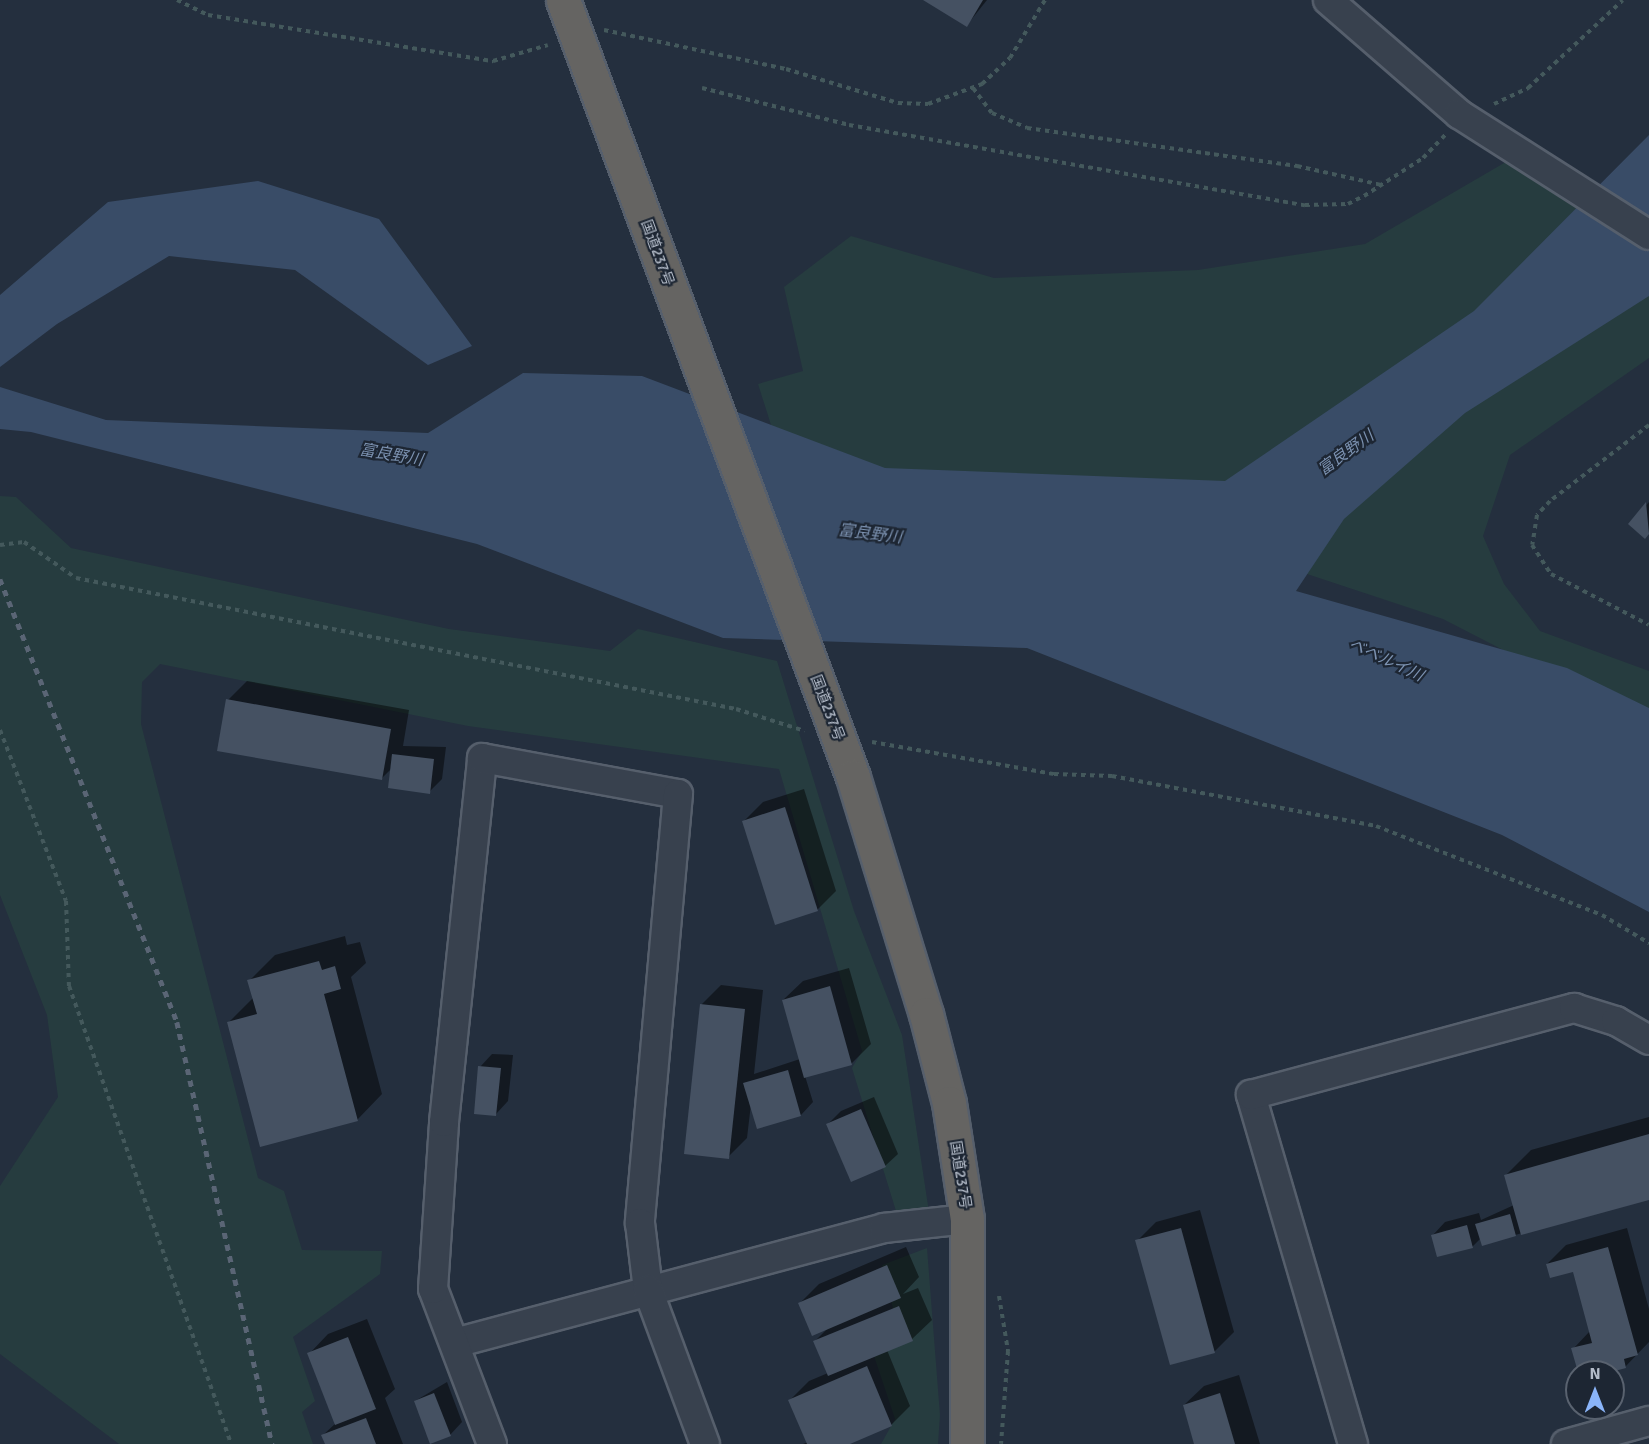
<!DOCTYPE html>
<html>
<head>
<meta charset="utf-8">
<style>
  body { margin:0 }
  #map { position:relative; width:1649px; height:1444px; overflow:hidden; background:#242f3e; font-family:Signika,"Noto Sans JP",sans-serif }
  div>[style] { position:absolute }
  .green>* { inset:0; background:#263c3f }
  .water>* { inset:0; background:#394c67 }
  .shadow>* { inset:0; background:#0007 }
  .building>* { inset:0; background:#455162 }
  .path>* { height:4px; margin-top:-2px; transform-origin:0; background:repeating-linear-gradient(90deg,#44595c 0 4.5px,transparent 0 9px) }
  .roads { filter:drop-shadow(2px 0 #565f6c) drop-shadow(-2px 0 #565f6c) drop-shadow(0 2px #565f6c) drop-shadow(0 -2px #565f6c) }
  .minor>* { height:28px; margin:-14px; padding:0 14px; transform-origin:14px; border-radius:14px; background:#38414e }
  .trunk>* { height:33px; margin:-16.5px; padding:0 16.5px; transform-origin:16.5px; border-radius:16.5px; background:#656462 }
  .rail>* { height:4.5px; margin-top:-2.25px; transform-origin:0; background:repeating-linear-gradient(90deg,#5a6575 0 6px,transparent 0 12px) }
  span { translate:-50% -50%; white-space:nowrap; text-align:center; line-height:1.15; -webkit-text-stroke:4.5px #1d2633; paint-order:stroke }
  .street-label { font-size:15px; color:#b4bcc9 }
  .water-label { font-size:16px; color:#7c92b1; font-style:italic }
  .north { position:absolute; left:1565px; top:1360px; width:60px; height:60px; box-sizing:border-box; background:#1d2633; border:2px solid #59626f; border-radius:50%; rotate:0deg; font-size:16px; font-weight:700; line-height:24px; text-align:center; color:#b4bcc9 }
  .north::after { content:''; display:block; margin:auto; width:21px; height:27px; background:#8ab4f8; clip-path:polygon(50% 0,100% 100%,50% 72%,0 100%) }
</style>
</head>
<body>
<div id="map">
  <div class="green">
    <i style="clip-path:polygon(1523px 152px,1649px 218px,1649px 358px,1510px 455px,1483px 536px,1504px 584px,1540px 631px,1649px 671px,1649px 725px,1443px 619px,1298px 571px,816px 457px,771px 425px,758px 384px,803px 371px,784px 287px,851px 236px,994px 278px,1198px 270px,1365px 244px)"></i>
    <i style="clip-path:polygon(0 496px,16px 497px,71px 548px,449px 629px,610px 651px,638px 629px,777px 661px,854px 911px,902px 1035px,929px 1212px,900px 1224px,852px 1068px,862px 1051px,779px 769px,468px 726px,160px 664px,142px 682px,141px 724px,258px 1178px,284px 1191px,302px 1250px,382px 1251px,380px 1274px,293px 1337px,315px 1401px,302px 1412px,313px 1444px,119px 1444px,0 1354px,0 1186px,58px 1097px,47px 1015px,0 895px)"></i>
    <i style="clip-path:polygon(927px 1248px,940px 1415px,938px 1444px,881px 1444px,895px 1419px,873px 1353px,900px 1336px,882px 1265px)"></i>
  </div>
  <div class="water">
    <i style="clip-path:polygon(1649px 135px,1649px 296px,1465px 413px,1344px 519px,1296px 591px,1567px 668px,1649px 708px,1649px 912px,1502px 835px,1027px 648px,723px 638px,477px 544px,31px 432px,0 429px,0 387px,106px 420px,428px 433px,523px 373px,642px 376px,885px 468px,1225px 481px,1474px 311px)"></i>
    <i style="clip-path:polygon(258px 181px,379px 219px,472px 346px,428px 365px,295px 270px,169px 256px,57px 324px,0 367px,0 295px,108px 202px)"></i>
  </div>
  <div class="shadow">
    <i style="clip-path:polygon(926px 0,987px 0,967px 25px)"></i>
    <i style="clip-path:polygon(1649px 502px,1649px 533px,1645px 537px,1630px 524px)"></i>
    <i style="clip-path:polygon(247px 681px,409px 710px,403px 746px,446px 747px,442px 779px,429px 792px,392px 768px,381px 779px,228px 700px)"></i>
    <i style="clip-path:polygon(804px 789px,836px 891px,817px 910px,744px 821px,763px 802px)"></i>
    <i style="clip-path:polygon(345px 936px,347px 945px,360px 942px,366px 963px,351px 977px,382px 1094px,357px 1120px,228px 1023px,254px 997px,249px 981px,275px 955px)"></i>
    <i style="clip-path:polygon(849px 968px,871px 1044px,852px 1063px,805px 1076px,813px 1102px,801px 1115px,751px 1104px,747px 1138px,728px 1157px,702px 1004px,721px 985px,763px 990px,754px 1074px,800px 1059px,783px 1000px,803px 981px)"></i>
    <i style="clip-path:polygon(492px 1054px,513px 1055px,508px 1101px,496px 1114px,480px 1067px)"></i>
    <i style="clip-path:polygon(874px 1097px,898px 1154px,885px 1166px,828px 1124px,841px 1111px)"></i>
    <i style="clip-path:polygon(1649px 1117px,1649px 1198px,1515px 1235px,1481px 1238px,1472px 1247px,1433px 1235px,1445px 1222px,1479px 1213px,1481px 1220px,1514px 1205px,1506px 1175px,1531px 1150px)"></i>
    <i style="clip-path:polygon(1200px 1210px,1234px 1332px,1215px 1351px,1171px 1363px,1137px 1241px,1156px 1222px)"></i>
    <i style="clip-path:polygon(1627px 1228px,1649px 1309px,1649px 1342px,1625px 1367px,1573px 1349px,1590px 1331px,1574px 1270px,1547px 1264px,1566px 1245px)"></i>
    <i style="clip-path:polygon(906px 1247px,919px 1277px,903px 1294px,918px 1288px,932px 1320px,912px 1339px,887px 1350px,910px 1406px,891px 1425px,846px 1444px,803px 1444px,808px 1442px,790px 1400px,809px 1381px,828px 1373px,815px 1341px,829px 1327px,800px 1303px,819px 1284px)"></i>
    <i style="clip-path:polygon(367px 1319px,395px 1389px,385px 1398px,403px 1444px,326px 1444px,323px 1435px,336px 1423px,309px 1354px,328px 1334px)"></i>
    <i style="clip-path:polygon(1239px 1375px,1260px 1444px,1196px 1444px,1184px 1405px,1204px 1386px)"></i>
    <i style="clip-path:polygon(447px 1382px,462px 1422px,450px 1435px,415px 1401px)"></i>
  </div>
  <div class="building">
    <i style="clip-path:polygon(923px 0,983px 0,967px 27px)"></i>
    <i style="clip-path:polygon(1646px 502px,1649px 534px,1645px 539px,1628px 524px)"></i>
    <i style="clip-path:polygon(226px 699px,391px 729px,382px 780px,217px 751px)"></i>
    <i style="clip-path:polygon(392px 754px,434px 759px,430px 794px,388px 788px)"></i>
    <i style="clip-path:polygon(785px 807px,818px 911px,775px 925px,742px 821px)"></i>
    <i style="clip-path:polygon(319px 961px,322px 970px,335px 966px,341px 989px,324px 994px,358px 1121px,260px 1147px,227px 1022px,257px 1014px,247px 980px)"></i>
    <i style="clip-path:polygon(830px 986px,852px 1065px,804px 1078px,782px 1000px)"></i>
    <i style="clip-path:polygon(700px 1004px,745px 1009px,729px 1159px,684px 1154px)"></i>
    <i style="clip-path:polygon(478px 1066px,501px 1068px,496px 1116px,474px 1114px)"></i>
    <i style="clip-path:polygon(788px 1070px,801px 1116px,757px 1129px,743px 1083px)"></i>
    <i style="clip-path:polygon(861px 1109px,886px 1167px,851px 1182px,826px 1124px)"></i>
    <i style="clip-path:polygon(1649px 1134px,1649px 1200px,1521px 1235px,1504px 1175px)"></i>
    <i style="clip-path:polygon(1510px 1214px,1516px 1236px,1482px 1246px,1475px 1224px)"></i>
    <i style="clip-path:polygon(1467px 1225px,1473px 1248px,1437px 1257px,1431px 1235px)"></i>
    <i style="clip-path:polygon(1181px 1228px,1215px 1353px,1170px 1365px,1135px 1240px)"></i>
    <i style="clip-path:polygon(1608px 1247px,1638px 1355px,1624px 1359px,1626px 1368px,1611px 1372px,1607px 1363px,1578px 1372px,1571px 1348px,1592px 1343px,1573px 1272px,1550px 1278px,1546px 1264px)"></i>
    <i style="clip-path:polygon(887px 1265px,901px 1298px,812px 1336px,798px 1303px)"></i>
    <i style="clip-path:polygon(899px 1306px,913px 1341px,828px 1376px,813px 1341px)"></i>
    <i style="clip-path:polygon(348px 1337px,376px 1409px,335px 1425px,307px 1353px)"></i>
    <i style="clip-path:polygon(867px 1366px,892px 1426px,850px 1444px,807px 1444px,788px 1400px)"></i>
    <i style="clip-path:polygon(434px 1393px,451px 1436px,430px 1444px,414px 1401px)"></i>
    <i style="clip-path:polygon(1220px 1393px,1235px 1444px,1194px 1444px,1183px 1405px)"></i>
    <i style="clip-path:polygon(366px 1418px,376px 1444px,325px 1444px,321px 1435px)"></i>
  </div>
  <div class="path">
    <i style="left:177px;top:0;width:34px;rotate:26deg"></i>
    <i style="left:208px;top:15px;width:289px;rotate:9.2deg"></i>
    <i style="left:493px;top:61px;width:57px;rotate:-16.2deg"></i>
    <i style="left:604px;top:30px;width:186px;rotate:12.1deg"></i>
    <i style="left:786px;top:69px;width:117px;rotate:16.9deg"></i>
    <i style="left:898px;top:103px;width:30px;rotate:2deg"></i>
    <i style="left:928px;top:104px;width:58px;rotate:-20.3deg"></i>
    <i style="left:982px;top:84px;width:38px;rotate:-43deg"></i>
    <i style="left:1010px;top:58px;width:68px;rotate:-58.9deg"></i>
    <i style="left:702px;top:88px;width:152px;rotate:14.1deg"></i>
    <i style="left:849px;top:125px;width:463px;rotate:10deg"></i>
    <i style="left:1305px;top:205px;width:43px;rotate:-1.3deg"></i>
    <i style="left:1348px;top:204px;width:18px;rotate:-27deg"></i>
    <i style="left:1364px;top:196px;width:70px;rotate:-32.8deg"></i>
    <i style="left:1423px;top:158px;width:32px;rotate:-46deg"></i>
    <i style="left:973px;top:88px;width:31px;rotate:53deg"></i>
    <i style="left:992px;top:113px;width:38px;rotate:23deg"></i>
    <i style="left:1027px;top:128px;width:273px;rotate:8deg"></i>
    <i style="left:1297px;top:166px;width:86px;rotate:12.7deg"></i>
    <i style="left:1494px;top:104px;width:38px;rotate:-25deg"></i>
    <i style="left:1528px;top:88px;width:129px;rotate:-42.8deg"></i>
    <i style="left:1649px;top:425px;width:125px;rotate:142.5deg"></i>
    <i style="left:1550px;top:501px;width:19px;rotate:133deg"></i>
    <i style="left:1537px;top:515px;width:30px;rotate:99deg"></i>
    <i style="left:1532px;top:545px;width:35px;rotate:57deg"></i>
    <i style="left:1551px;top:574px;width:110px;rotate:27.5deg"></i>
    <i style="left:0;top:545px;width:24px;rotate:-7deg"></i>
    <i style="left:24px;top:542px;width:63px;rotate:34.7deg"></i>
    <i style="left:76px;top:578px;width:673px;rotate:11.23deg"></i>
    <i style="left:736px;top:709px;width:72px;rotate:17.7deg"></i>
    <i style="left:0;top:730px;width:183px;rotate:68.9deg"></i>
    <i style="left:66px;top:901px;width:85px;rotate:88deg"></i>
    <i style="left:69px;top:986px;width:486px;rotate:70.5deg"></i>
    <i style="left:872px;top:742px;width:185px;rotate:10deg"></i>
    <i style="left:1054px;top:774px;width:58px;rotate:2deg"></i>
    <i style="left:1112px;top:776px;width:269px;rotate:10.7deg"></i>
    <i style="left:1376px;top:826px;width:243px;rotate:21.5deg"></i>
    <i style="left:1602px;top:915px;width:55px;rotate:30.8deg"></i>
    <i style="left:999px;top:1296px;width:56px;rotate:80.7deg"></i>
    <i style="left:1008px;top:1351px;width:93px;rotate:94.3deg"></i>
  </div>
  <div class="roads">
    <div class="minor">
      <i style="left:1328px;top:0;width:174px;rotate:41deg"></i>
      <i style="left:1459px;top:114px;width:225px;rotate:32.5deg"></i>
      <i style="left:455px;top:1343px;width:444px;rotate:-15deg"></i>
      <i style="left:884px;top:1228px;width:83px;rotate:-6.2deg"></i>
      <i style="left:492px;top:1444px;width:166px;rotate:-110.8deg"></i>
      <i style="left:433px;top:1289px;width:167px;rotate:-86.2deg"></i>
      <i style="left:444px;top:1122px;width:366px;rotate:-84deg"></i>
      <i style="left:482px;top:758px;width:199px;rotate:10.4deg"></i>
      <i style="left:678px;top:794px;width:431px;rotate:95.1deg"></i>
      <i style="left:640px;top:1223px;width:67px;rotate:83.2deg"></i>
      <i style="left:648px;top:1290px;width:164px;rotate:69.7deg"></i>
      <i style="left:1353px;top:1444px;width:364px;rotate:-106.3deg"></i>
      <i style="left:1251px;top:1095px;width:335px;rotate:-15.1deg"></i>
      <i style="left:1574px;top:1008px;width:44px;rotate:17.2deg"></i>
      <i style="left:1616px;top:1021px;width:38px;rotate:30deg"></i>
      <i style="left:1566px;top:1444px;width:86px;rotate:-15.5deg"></i>
    </div>
    <div class="trunk">
      <i style="left:563px;top:0;width:829px;rotate:69.53deg"></i>
      <i style="left:853px;top:777px;width:248px;rotate:72.9deg"></i>
      <i style="left:926px;top:1014px;width:92px;rotate:75.5deg"></i>
      <i style="left:949px;top:1103px;width:117px;rotate:81.2deg"></i>
      <i style="left:967px;top:1219px;width:225px;rotate:90deg"></i>
    </div>
  </div>
  <div class="rail">
    <i style="left:0;top:579px;width:477px;rotate:68.2deg"></i>
    <i style="left:177px;top:1022px;width:433px;rotate:77.3deg"></i>
  </div>
  <div class="street-label">
    <span style="left:657px;top:253px;rotate:70deg">国道237号</span>
    <span style="left:827px;top:708px;rotate:69deg">国道237号</span>
    <span style="left:960px;top:1175px;rotate:81deg">国道237号</span>
  </div>
  <div class="water-label">
    <span style="left:1346px;top:453px;rotate:-36deg">富良野川</span>
    <span style="left:391px;top:455px;rotate:10deg">富良野川</span>
    <span style="left:870px;top:534px;rotate:7deg">富良野川</span>
    <span style="left:1386px;top:660px;rotate:25deg">ベベルイ川</span>
  </div>
  <div class="north">N</div>
</div>
</body>
</html>
